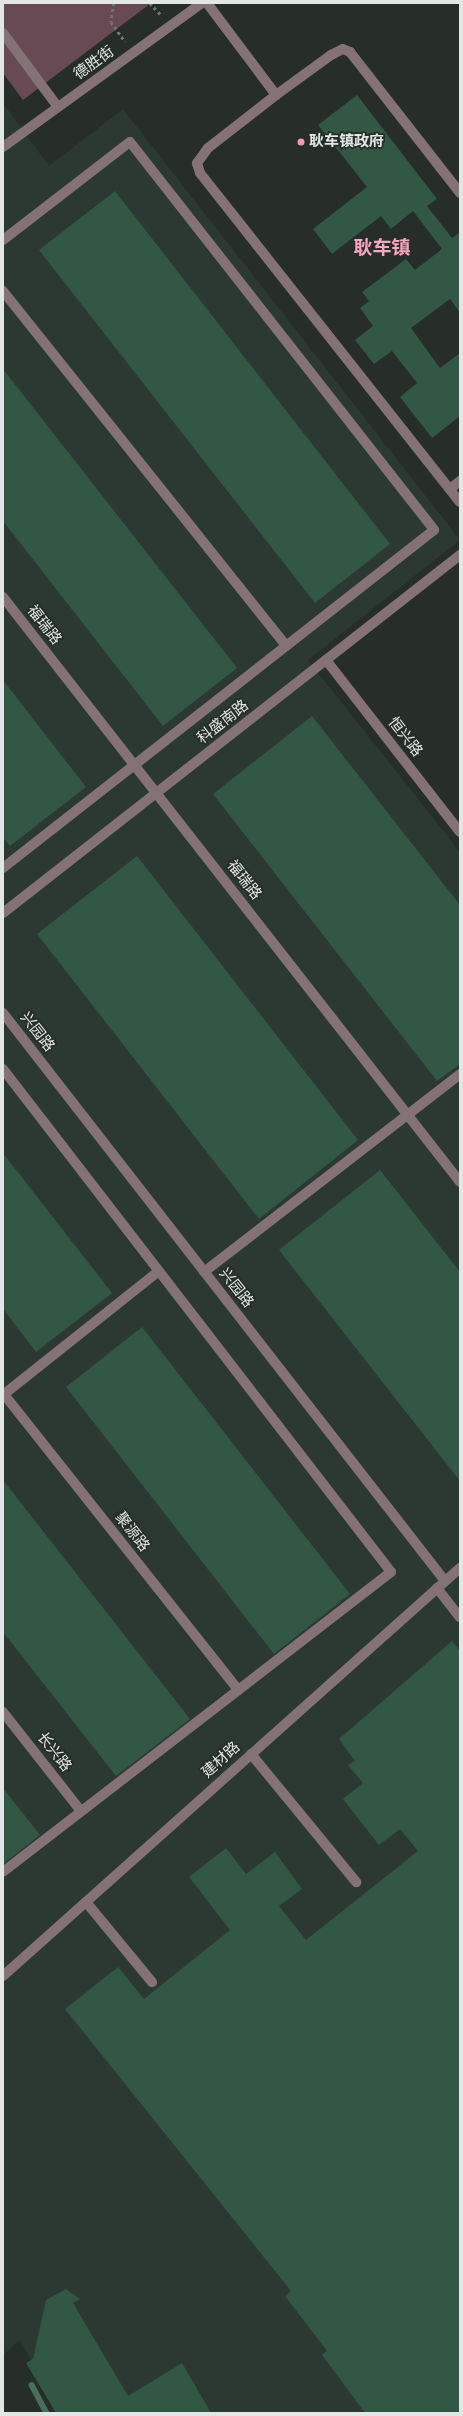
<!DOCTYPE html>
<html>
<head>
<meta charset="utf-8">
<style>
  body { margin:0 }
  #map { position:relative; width:463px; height:2416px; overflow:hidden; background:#272d29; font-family:Spectral,"Noto Sans SC",serif }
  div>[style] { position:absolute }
  .built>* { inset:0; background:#2c3932 }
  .green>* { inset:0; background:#674a54 }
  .stream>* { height:5.5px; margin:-2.75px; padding:0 2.75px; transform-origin:2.75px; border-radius:2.75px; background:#496e5a }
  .building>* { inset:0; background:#325744 }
  .path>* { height:2.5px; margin-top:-1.25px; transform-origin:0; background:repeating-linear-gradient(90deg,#707572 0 3px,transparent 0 6px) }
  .minor>* { height:10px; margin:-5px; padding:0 5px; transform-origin:5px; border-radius:5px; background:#847277 }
  .dots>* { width:11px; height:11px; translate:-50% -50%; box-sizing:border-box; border:2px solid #272d29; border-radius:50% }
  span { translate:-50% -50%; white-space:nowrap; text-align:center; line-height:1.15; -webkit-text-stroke:3.5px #272d29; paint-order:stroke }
  .street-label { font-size:15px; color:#e2e6e4 }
  .poi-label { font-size:15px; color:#e2e6e4; font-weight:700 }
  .left { translate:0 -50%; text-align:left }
  .district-label { font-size:19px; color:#f7a6c1; font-weight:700 }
  .frame { position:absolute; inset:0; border:4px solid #e2e6e4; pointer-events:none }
</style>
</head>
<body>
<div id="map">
  <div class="built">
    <i style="clip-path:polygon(3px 103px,49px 166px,123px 109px,460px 540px,308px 660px,460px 852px,460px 2413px,59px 2413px,20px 2340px,3px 2355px)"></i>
  </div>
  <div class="green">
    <i style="clip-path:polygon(3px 3px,151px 3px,23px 100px,3px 73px)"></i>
  </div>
  <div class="stream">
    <i style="left:32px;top:2385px;width:32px;rotate:62deg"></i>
  </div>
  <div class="building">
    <i style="clip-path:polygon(357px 95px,437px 199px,427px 206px,452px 238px,460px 232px,460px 313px,450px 299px,411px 328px,440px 368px,460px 353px,460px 416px,432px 438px,400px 397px,417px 383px,392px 351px,374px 364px,355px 340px,373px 326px,360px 308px,369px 301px,362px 292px,406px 259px,415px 270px,442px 249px,413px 211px,391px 229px,381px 216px,332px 254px,313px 229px,367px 187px,318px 125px)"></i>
    <i style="clip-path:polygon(115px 191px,390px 544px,315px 603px,39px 250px)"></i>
    <i style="clip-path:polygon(3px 369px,237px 668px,163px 726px,3px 521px)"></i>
    <i style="clip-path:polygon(3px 680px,86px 787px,10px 846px,3px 838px)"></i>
    <i style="clip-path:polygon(312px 716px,460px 905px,460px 1064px,437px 1081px,213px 794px)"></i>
    <i style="clip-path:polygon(137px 856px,358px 1140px,259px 1219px,37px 934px)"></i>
    <i style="clip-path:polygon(3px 1153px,112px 1293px,36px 1352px,3px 1309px)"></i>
    <i style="clip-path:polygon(380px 1170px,460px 1272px,460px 1481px,279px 1250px)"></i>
    <i style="clip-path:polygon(142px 1327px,350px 1594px,274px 1654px,66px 1387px)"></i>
    <i style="clip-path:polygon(3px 1480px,190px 1719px,116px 1776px,3px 1632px)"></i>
    <i style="clip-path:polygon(452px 1641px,460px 1651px,460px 2413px,365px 2413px,322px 2355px,327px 2351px,285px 2296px,291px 2291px,65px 2009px,118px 1967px,144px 1999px,230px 1930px,189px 1877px,226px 1848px,246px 1874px,275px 1852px,302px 1889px,279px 1906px,306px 1940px,418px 1851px,400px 1829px,379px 1845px,343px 1799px,363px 1783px,348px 1765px,355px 1761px,339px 1739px)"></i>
    <i style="clip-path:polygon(3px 1788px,40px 1835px,3px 1864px)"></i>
    <i style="clip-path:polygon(66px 2289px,80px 2299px,73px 2303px,128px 2396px,182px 2363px,211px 2413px,56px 2413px,26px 2363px,33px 2359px,46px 2300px)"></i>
  </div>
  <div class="path">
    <i style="left:114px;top:3px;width:19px;rotate:99deg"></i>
    <i style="left:111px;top:22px;width:24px;rotate:54deg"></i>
    <i style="left:150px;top:3px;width:16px;rotate:47deg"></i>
  </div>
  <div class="minor">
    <i style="left:207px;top:3px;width:115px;rotate:53.1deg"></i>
    <i style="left:276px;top:95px;width:86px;rotate:142.1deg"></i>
    <i style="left:208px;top:148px;width:19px;rotate:126deg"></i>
    <i style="left:197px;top:163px;width:10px;rotate:73deg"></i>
    <i style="left:200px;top:173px;width:419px;rotate:51.7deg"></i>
    <i style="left:3px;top:33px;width:92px;rotate:53.4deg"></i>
    <i style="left:276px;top:95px;width:68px;rotate:-36deg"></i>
    <i style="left:331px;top:55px;width:13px;rotate:-27deg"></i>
    <i style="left:343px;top:49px;width:8px;rotate:23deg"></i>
    <i style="left:350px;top:52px;width:179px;rotate:52deg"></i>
    <i style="left:3px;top:147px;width:246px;rotate:-35.9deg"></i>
    <i style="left:3px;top:240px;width:160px;rotate:-37.7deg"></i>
    <i style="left:130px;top:142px;width:493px;rotate:51.9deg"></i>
    <i style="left:434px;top:530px;width:548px;rotate:141.9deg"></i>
    <i style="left:3px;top:291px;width:454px;rotate:51.4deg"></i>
    <i style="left:450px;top:489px;width:13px;rotate:-39deg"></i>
    <i style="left:3px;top:597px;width:742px;rotate:52deg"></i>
    <i style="left:326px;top:660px;width:218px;rotate:52.1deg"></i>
    <i style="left:3px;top:913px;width:581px;rotate:-38.07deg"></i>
    <i style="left:3px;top:1013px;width:720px;rotate:52.11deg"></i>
    <i style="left:3px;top:1069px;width:635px;rotate:52.35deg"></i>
    <i style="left:391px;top:1572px;width:490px;rotate:142.3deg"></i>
    <i style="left:204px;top:1272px;width:324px;rotate:-37.7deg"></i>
    <i style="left:3px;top:1393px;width:379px;rotate:51.6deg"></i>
    <i style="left:3px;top:1395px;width:199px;rotate:-38.5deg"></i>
    <i style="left:437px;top:1588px;width:37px;rotate:52deg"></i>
    <i style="left:3px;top:1712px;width:126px;rotate:51.8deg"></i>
    <i style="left:251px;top:1754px;width:166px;rotate:50.6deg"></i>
    <i style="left:86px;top:1902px;width:104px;rotate:50.5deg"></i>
    <i style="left:3px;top:1976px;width:613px;rotate:-41.76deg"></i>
  </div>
  <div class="dots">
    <i style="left:301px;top:142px;background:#f09ab7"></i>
  </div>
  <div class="street-label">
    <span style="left:94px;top:63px;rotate:-36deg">德胜街</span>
    <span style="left:44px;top:625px;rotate:52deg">福瑞路</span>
    <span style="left:223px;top:722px;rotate:-38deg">科盛南路</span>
    <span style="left:405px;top:737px;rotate:52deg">恒兴路</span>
    <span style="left:244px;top:880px;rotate:52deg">福瑞路</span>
    <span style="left:37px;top:1032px;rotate:52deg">兴园路</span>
    <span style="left:236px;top:1288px;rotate:52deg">兴园路</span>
    <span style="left:132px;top:1532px;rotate:52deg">聚源路</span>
    <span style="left:54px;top:1752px;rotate:52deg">长兴路</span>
    <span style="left:221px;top:1760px;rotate:-42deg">建材路</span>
  </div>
  <div class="poi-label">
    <span class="left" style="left:309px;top:142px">耿车镇政府</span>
  </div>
  <div class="district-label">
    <span style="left:382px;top:249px">耿车镇</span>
  </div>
  <div class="frame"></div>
</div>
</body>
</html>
